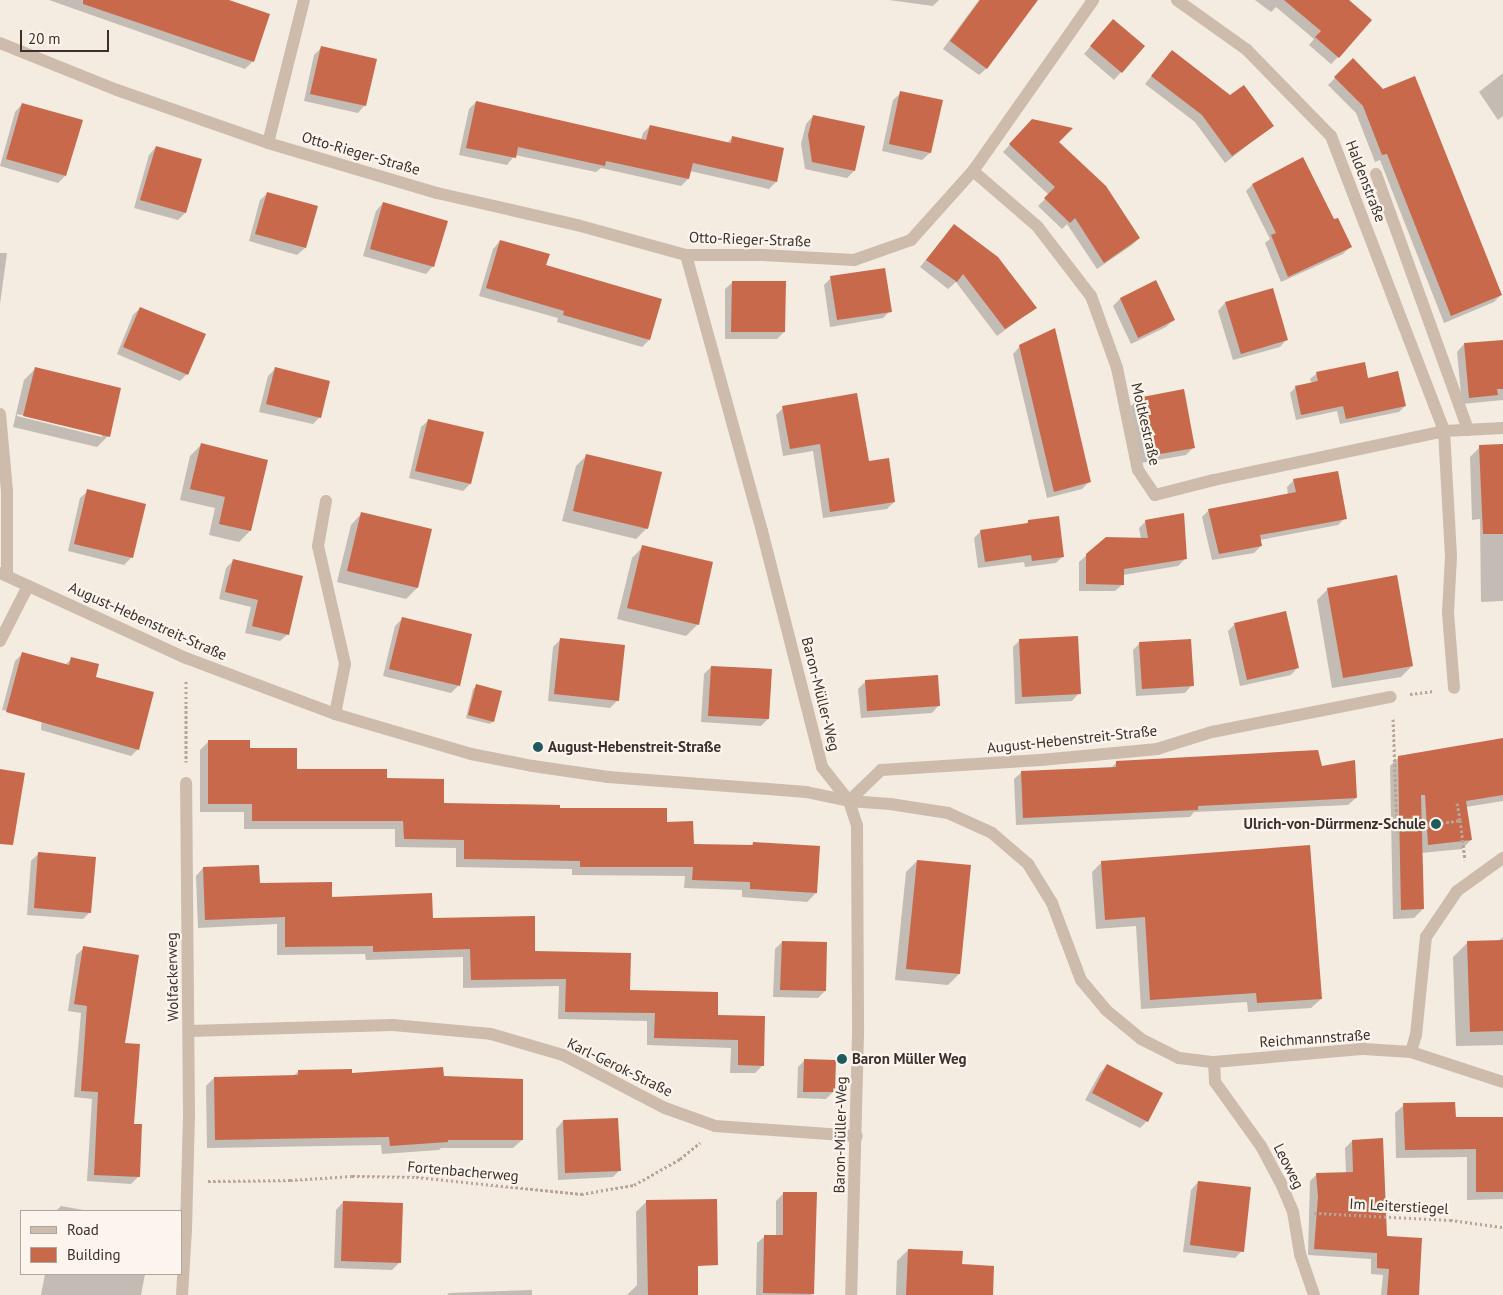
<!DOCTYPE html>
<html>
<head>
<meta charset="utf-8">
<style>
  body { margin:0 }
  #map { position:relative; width:1503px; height:1295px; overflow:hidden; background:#f4ebe1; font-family:"PT Sans",sans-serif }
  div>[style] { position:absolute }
  .shadow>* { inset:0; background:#0003 }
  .building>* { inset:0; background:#c8694b }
  .path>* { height:3px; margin-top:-1.5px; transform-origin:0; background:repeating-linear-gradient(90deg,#b9a596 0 2.5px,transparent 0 5px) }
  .lane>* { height:12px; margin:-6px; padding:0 6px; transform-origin:6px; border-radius:6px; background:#cdbbac }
  .street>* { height:12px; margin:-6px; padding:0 6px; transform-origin:6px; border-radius:6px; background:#cdbbac }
  .dots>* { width:14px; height:14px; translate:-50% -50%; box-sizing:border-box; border:2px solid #fbf5ee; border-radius:50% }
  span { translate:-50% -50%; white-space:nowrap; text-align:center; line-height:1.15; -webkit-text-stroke:4.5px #fbf5ee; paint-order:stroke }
  .street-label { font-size:15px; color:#3b302b }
  .poi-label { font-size:15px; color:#3b302b; font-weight:700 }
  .left { translate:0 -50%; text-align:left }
  .right { translate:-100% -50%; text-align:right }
  .legend { position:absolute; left:20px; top:1210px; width:162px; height:65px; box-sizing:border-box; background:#fbf5ee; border:1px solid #aea6a0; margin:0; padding:6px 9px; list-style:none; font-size:15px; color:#3b302b }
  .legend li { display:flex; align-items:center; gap:10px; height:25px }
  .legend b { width:25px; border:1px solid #aea6a0 }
  .scale { position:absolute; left:20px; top:30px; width:89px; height:22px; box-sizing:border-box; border:2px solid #3b302b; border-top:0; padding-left:6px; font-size:15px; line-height:18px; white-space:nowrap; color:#3b302b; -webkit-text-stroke:4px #fbf5ee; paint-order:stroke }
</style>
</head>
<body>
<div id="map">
  <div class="shadow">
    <i style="clip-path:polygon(49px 0,225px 0,253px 61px,245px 69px)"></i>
    <i style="clip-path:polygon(889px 0,939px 0,933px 6px)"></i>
    <i style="clip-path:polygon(979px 0,1030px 0,987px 68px,979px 75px,943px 49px)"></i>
    <i style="clip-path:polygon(1255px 0,1347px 0,1338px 57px,1331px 64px,1309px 45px,1314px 39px,1276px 7px,1271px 12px)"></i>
    <i style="clip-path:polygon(1106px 28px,1144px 46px,1114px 80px,1084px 54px)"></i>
    <i style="clip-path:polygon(321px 48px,365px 105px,358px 113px,304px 101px,314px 55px)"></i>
    <i style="clip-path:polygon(1172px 51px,1230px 97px,1272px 126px,1225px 163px,1195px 122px,1145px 84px)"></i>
    <i style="clip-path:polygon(1353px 60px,1501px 295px,1494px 302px,1444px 323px,1380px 160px,1375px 162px,1356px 113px,1328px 85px)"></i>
    <i style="clip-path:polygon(1503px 73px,1503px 116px,1498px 120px,1479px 92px)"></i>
    <i style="clip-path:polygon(901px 93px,941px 101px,930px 153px,922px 160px,882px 151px,893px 100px)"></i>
    <i style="clip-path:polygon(476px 102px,641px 140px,643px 133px,650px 126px,727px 143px,732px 138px,776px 182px,769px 189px,690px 171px,688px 179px,681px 186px,601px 168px,596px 172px,515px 155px,507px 165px,459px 155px,469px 109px)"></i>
    <i style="clip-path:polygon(22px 104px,65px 176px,58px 183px,0 166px,15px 112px)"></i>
    <i style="clip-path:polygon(813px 116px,854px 171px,847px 178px,805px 169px,801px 144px,806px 124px)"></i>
    <i style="clip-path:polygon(1025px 128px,1057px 142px,1139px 238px,1132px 245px,1097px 269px,1067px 224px,1062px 229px,1038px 206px,1049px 195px,1003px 152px)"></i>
    <i style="clip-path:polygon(156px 147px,185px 213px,178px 220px,134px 208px,149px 155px)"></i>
    <i style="clip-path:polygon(1252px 185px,1334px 221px,1350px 247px,1343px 254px,1281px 282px,1265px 243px,1270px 239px,1246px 191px)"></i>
    <i style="clip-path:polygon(268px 193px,317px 207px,305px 248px,297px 255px,249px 241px,260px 200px)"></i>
    <i style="clip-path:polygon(383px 203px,433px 266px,426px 274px,363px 256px,376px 211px)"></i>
    <i style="clip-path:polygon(954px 225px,1035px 308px,997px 336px,956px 282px,948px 289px,920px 267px)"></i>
    <i style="clip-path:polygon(500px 241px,545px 266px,649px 340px,642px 347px,557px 322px,558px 318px,479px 296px,493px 249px)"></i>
    <i style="clip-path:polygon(0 253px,7px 253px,0 304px)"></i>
    <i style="clip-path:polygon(831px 278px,890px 311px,883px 318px,830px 327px,824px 285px)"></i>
    <i style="clip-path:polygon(733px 282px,784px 332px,777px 339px,725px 339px,725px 289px)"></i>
    <i style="clip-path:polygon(1155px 282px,1173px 320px,1166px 327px,1131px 344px,1113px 306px,1120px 299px)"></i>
    <i style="clip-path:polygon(1272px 289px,1287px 339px,1280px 347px,1233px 360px,1218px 311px,1225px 303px)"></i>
    <i style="clip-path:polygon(140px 308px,187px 374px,180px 381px,117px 354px,133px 315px)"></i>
    <i style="clip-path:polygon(1503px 341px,1503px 400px,1462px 404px,1457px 352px,1464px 344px)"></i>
    <i style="clip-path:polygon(1020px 346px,1089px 482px,1082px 489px,1047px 498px,1013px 354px)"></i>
    <i style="clip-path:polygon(1364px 363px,1367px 379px,1405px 406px,1399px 412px,1340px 424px,1337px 411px,1296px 420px,1290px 393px,1296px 387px,1312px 384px,1310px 379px,1316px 374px)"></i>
    <i style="clip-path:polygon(evenodd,35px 369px,108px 436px,97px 447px,13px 427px,24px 380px,35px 369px,17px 414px,102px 434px,102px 437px,17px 416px,17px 414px)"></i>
    <i style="clip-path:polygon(275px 369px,320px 417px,313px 424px,259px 412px,268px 376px)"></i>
    <i style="clip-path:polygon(1138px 399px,1194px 447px,1186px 455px,1141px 463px,1131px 406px)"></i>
    <i style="clip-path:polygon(783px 408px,868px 462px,894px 502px,887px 509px,823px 518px,813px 451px,783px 456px,776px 415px)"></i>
    <i style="clip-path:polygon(429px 420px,470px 484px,463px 491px,409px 478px,421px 427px)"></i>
    <i style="clip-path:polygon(201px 445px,250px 531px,239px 542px,209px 535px,215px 508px,180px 500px,190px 456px)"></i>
    <i style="clip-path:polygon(1503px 446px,1503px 601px,1481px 602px,1480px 519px,1472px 520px,1470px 457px,1480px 447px)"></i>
    <i style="clip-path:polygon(587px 455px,647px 528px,636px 539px,562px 521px,576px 466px)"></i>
    <i style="clip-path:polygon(1294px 480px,1345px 518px,1338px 525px,1260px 540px,1261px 546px,1254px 553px,1212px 560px,1202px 517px,1209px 510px,1288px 495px,1287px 487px)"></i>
    <i style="clip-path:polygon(88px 491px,132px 557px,124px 565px,68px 551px,80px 498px)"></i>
    <i style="clip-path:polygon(362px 513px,417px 588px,406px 599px,337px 582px,351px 525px)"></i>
    <i style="clip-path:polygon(1029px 521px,1063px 556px,1056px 563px,1025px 567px,1024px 562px,978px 568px,974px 538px,981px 531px,1025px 525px)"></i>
    <i style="clip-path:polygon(1146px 521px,1186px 558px,1178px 566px,1123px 575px,1123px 584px,1115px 591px,1079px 591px,1079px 562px,1087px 555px,1141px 539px,1139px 528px)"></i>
    <i style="clip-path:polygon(643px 547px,697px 625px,686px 636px,617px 619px,632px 558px)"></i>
    <i style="clip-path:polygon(234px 560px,288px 634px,280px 641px,245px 633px,251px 607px,219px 599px,226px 568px)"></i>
    <i style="clip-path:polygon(1328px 589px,1412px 666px,1401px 677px,1332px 688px,1317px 600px)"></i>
    <i style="clip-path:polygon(402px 619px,459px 685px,451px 693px,383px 676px,395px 626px)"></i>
    <i style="clip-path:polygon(1235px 624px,1298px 667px,1291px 675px,1240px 686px,1228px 631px)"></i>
    <i style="clip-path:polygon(561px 639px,618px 700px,610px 708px,548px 701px,553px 647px)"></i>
    <i style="clip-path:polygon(1020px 640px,1079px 693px,1072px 701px,1015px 704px,1013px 647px)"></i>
    <i style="clip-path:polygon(1140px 643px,1192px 685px,1185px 693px,1136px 696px,1133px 650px)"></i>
    <i style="clip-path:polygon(22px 654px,65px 665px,72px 658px,94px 678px,138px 749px,131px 756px,41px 730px,42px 716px,2px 710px,15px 661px)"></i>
    <i style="clip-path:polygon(711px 667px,768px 719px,761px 726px,701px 722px,704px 674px)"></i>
    <i style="clip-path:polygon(866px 681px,939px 705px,932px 713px,861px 718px,858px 689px)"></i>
    <i style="clip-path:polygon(477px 686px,493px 721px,490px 724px,466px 718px,473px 689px)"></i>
    <i style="clip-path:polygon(1503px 739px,1503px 801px,1466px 807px,1471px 840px,1462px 849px,1421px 853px,1423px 909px,1414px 918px,1393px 919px,1390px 766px,1399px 757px)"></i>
    <i style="clip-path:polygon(209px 741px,249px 749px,296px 770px,386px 780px,443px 805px,559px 809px,666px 824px,692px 845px,750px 846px,753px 843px,816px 893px,807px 902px,742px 897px,742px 890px,684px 888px,685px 876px,572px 875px,572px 869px,456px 867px,456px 848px,395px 847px,395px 829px,244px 829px,244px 812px,200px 812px,200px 750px)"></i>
    <i style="clip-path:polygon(1117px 762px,1321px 768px,1356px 798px,1348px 805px,1194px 812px,1190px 817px,1016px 825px,1014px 779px,1022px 772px,1111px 768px)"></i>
    <i style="clip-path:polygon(38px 854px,90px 912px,83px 919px,27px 915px,31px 861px)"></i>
    <i style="clip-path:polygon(917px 861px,959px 974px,948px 985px,895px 980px,906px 872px)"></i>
    <i style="clip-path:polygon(1101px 863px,1321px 999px,1311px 1008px,1248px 1012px,1247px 1002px,1141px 1009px,1136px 926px,1096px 929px,1092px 872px)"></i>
    <i style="clip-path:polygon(203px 868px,259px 884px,432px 919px,534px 952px,629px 991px,716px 1016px,763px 1065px,755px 1073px,730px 1073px,731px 1048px,647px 1045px,647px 1021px,558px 1019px,559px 986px,463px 988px,463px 957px,366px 960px,365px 954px,277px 955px,277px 924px,198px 928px,196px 876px)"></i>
    <i style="clip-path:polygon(1503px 937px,1503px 1045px,1456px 1046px,1453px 957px,1468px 942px,1498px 941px)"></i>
    <i style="clip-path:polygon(782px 942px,825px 991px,818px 998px,773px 997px,775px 949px)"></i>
    <i style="clip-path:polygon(84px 948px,124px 1044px,139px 1176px,131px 1184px,87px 1181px,92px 1099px,74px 1097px,81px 1013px,68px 1011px,76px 955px)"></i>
    <i style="clip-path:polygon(805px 1060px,834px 1091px,826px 1099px,797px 1098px,798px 1067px)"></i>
    <i style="clip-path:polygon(1107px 1065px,1147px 1121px,1140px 1128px,1085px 1100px,1100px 1073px)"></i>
    <i style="clip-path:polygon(299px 1071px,443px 1077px,522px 1140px,513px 1148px,441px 1148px,439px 1150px,382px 1154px,381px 1145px,207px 1148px,206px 1086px,214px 1078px,293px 1076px)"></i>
    <i style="clip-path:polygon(1404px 1105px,1455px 1118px,1503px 1118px,1503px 1199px,1467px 1200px,1467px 1157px,1396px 1158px,1395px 1113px)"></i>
    <i style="clip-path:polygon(563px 1121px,620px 1170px,613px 1177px,558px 1180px,556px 1129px)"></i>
    <i style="clip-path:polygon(1352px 1141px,1386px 1237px,1418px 1295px,1381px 1295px,1383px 1275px,1371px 1274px,1371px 1259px,1308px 1255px,1310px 1181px,1317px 1174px,1346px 1173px,1345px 1148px)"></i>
    <i style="clip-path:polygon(1198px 1182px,1242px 1251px,1235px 1258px,1183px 1252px,1191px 1190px)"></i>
    <i style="clip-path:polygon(783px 1194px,813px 1294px,811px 1295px,756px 1295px,757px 1243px,765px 1236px,776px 1236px,776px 1201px)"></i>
    <i style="clip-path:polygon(647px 1201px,697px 1295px,627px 1295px,637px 1285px,636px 1212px)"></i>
    <i style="clip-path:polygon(343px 1202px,400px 1262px,392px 1270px,334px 1268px,336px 1210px)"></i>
    <i style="clip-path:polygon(61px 1206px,89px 1211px,56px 1211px)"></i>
    <i style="clip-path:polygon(908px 1250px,961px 1266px,992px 1295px,896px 1295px,897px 1261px)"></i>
    <i style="clip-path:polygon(45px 1274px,145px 1274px,141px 1295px,41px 1295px)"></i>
    <i style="clip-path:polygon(532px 1290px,532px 1295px,447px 1295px,449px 1293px)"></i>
  </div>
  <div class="building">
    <i style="clip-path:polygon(83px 0,229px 0,270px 14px,254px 62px,83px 4px)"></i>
    <i style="clip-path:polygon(980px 0,1038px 0,987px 69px,950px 41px)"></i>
    <i style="clip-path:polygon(1284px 0,1349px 0,1372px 20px,1339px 58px,1315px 37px,1321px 31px)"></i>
    <i style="clip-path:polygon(1113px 19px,1145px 46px,1122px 73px,1090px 46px)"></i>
    <i style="clip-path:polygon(321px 46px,377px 59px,366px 106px,310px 94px)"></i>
    <i style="clip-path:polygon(1172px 50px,1230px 95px,1244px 85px,1274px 126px,1232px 156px,1202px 115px,1151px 76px)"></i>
    <i style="clip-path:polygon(1353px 58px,1383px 89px,1415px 76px,1502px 295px,1451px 316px,1387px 154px,1382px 155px,1363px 106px,1334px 77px)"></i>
    <i style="clip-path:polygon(900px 91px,943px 100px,931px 153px,889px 144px)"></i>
    <i style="clip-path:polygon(476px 101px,646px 140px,650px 125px,731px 143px,732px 136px,784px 148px,777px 182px,693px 163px,689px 179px,606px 161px,605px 166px,518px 147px,516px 158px,466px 148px)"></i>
    <i style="clip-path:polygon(22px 103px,83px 120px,66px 176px,6px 159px)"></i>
    <i style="clip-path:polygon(813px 115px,865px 126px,855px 171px,812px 162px,808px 135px)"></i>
    <i style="clip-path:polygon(1032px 119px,1073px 128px,1059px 142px,1106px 186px,1140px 238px,1104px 263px,1075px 218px,1070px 223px,1044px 198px,1055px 187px,1009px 144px)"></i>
    <i style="clip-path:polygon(156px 146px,202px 159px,186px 213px,140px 200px)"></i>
    <i style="clip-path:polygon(1303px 157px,1334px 219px,1338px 218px,1352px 247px,1288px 277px,1271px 235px,1276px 233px,1252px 184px)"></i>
    <i style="clip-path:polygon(267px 192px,318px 206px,306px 248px,255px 234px)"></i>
    <i style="clip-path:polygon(383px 202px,448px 221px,434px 267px,370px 249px)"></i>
    <i style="clip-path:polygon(954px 224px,998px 257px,1037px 308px,1005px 329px,963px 274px,957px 282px,926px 260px)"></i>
    <i style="clip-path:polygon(500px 240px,550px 254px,546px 265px,662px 299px,650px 340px,563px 315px,564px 311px,486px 288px)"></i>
    <i style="clip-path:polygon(885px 268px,892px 312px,837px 320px,830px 276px)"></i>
    <i style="clip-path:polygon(1156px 280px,1175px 320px,1138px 338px,1120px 298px)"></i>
    <i style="clip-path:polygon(732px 281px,786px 281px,785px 332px,731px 332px)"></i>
    <i style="clip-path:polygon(1273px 288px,1288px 340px,1241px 354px,1225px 302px)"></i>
    <i style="clip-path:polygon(140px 307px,206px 334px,188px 375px,123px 347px)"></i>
    <i style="clip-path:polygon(1055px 328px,1091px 482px,1054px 492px,1019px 345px)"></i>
    <i style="clip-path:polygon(1503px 340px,1503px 389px,1497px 389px,1498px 395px,1469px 398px,1464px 343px)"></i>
    <i style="clip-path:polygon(1365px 362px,1368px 378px,1398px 371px,1406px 406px,1346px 419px,1343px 406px,1301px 415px,1295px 386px,1318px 381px,1316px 372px)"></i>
    <i style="clip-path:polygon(35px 367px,121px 388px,110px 437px,23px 416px)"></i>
    <i style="clip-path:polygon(275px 367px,330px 381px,321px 418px,266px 404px)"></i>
    <i style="clip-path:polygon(1184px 389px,1195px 448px,1148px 456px,1137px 398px)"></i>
    <i style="clip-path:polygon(857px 393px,869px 461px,889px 458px,895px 502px,830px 512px,820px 444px,790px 449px,782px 406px)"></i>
    <i style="clip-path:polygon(428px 419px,484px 432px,471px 484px,415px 471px)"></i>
    <i style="clip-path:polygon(201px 443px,268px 460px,251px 531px,219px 524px,225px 497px,190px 489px)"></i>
    <i style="clip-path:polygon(1503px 444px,1503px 534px,1483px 534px,1479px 445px)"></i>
    <i style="clip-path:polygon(586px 454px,662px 472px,648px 529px,573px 511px)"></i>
    <i style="clip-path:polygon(1338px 471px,1347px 519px,1260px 535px,1262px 546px,1219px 554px,1208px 509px,1296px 492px,1293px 479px)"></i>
    <i style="clip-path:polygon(87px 489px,146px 504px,133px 558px,74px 544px)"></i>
    <i style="clip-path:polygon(361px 512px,432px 529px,418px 588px,347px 571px)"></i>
    <i style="clip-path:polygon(1184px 513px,1187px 559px,1124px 569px,1124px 585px,1086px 584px,1086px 554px,1106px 537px,1148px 538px,1145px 520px)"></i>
    <i style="clip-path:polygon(1059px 516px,1064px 557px,1032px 561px,1031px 555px,985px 562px,980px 530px,1028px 523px,1028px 520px)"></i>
    <i style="clip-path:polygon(642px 545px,713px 562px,699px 625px,627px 608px)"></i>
    <i style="clip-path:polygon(233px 559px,303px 576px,289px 635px,252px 626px,258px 600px,225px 592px)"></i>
    <i style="clip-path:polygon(1397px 575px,1413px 666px,1343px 678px,1327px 588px)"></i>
    <i style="clip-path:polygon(1286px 611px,1299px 668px,1247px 680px,1234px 623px)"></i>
    <i style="clip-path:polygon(402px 617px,472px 634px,460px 686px,389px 669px)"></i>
    <i style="clip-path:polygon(1078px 636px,1081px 694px,1022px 697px,1019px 639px)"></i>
    <i style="clip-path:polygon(560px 638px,625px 645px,619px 701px,554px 694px)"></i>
    <i style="clip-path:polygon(1191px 639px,1194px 686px,1142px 689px,1139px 642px)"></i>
    <i style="clip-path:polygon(22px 652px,69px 665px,71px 657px,99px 664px,96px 677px,154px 692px,139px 750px,6px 712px)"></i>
    <i style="clip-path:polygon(711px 666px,772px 669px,769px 719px,708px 716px)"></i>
    <i style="clip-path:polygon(938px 675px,940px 706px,867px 711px,865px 680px)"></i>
    <i style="clip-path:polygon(476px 684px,502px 691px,494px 722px,468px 715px)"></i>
    <i style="clip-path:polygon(1503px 738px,1503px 795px,1466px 801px,1472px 840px,1428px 845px,1425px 795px,1421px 795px,1424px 909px,1401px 910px,1398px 756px)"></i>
    <i style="clip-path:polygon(208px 740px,250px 740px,250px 748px,297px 748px,297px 769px,387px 769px,387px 778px,444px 779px,444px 803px,560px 805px,560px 808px,667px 808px,667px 822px,693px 821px,694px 844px,753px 845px,753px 842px,820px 846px,817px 893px,750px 889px,750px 882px,692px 880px,693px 867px,580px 867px,580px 861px,464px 859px,464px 840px,404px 839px,403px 821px,252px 821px,252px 804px,208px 804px)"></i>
    <i style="clip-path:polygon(1318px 750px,1322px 766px,1355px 760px,1357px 798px,1198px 806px,1198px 810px,1023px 818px,1021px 771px,1116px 767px,1116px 761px)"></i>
    <i style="clip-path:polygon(0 769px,25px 773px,13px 845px,0 844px)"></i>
    <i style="clip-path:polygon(1310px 845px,1322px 999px,1257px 1003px,1256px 993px,1150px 1000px,1145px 917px,1105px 920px,1101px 861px)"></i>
    <i style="clip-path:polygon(38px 852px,96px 857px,91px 913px,34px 908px)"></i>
    <i style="clip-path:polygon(917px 860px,971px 865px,960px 974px,906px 969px)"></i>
    <i style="clip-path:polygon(259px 865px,260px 883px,332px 882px,332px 897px,432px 893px,433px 918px,535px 916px,535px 951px,631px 953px,630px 990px,718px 992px,718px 1015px,765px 1016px,764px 1066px,738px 1065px,738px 1040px,654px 1038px,655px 1013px,565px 1012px,566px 979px,471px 980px,470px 949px,373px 952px,373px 946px,285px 947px,285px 917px,205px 920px,203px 867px)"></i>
    <i style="clip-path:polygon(1503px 940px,1503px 1031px,1470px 1032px,1467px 941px)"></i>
    <i style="clip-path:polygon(782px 941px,827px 942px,826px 991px,780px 990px)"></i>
    <i style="clip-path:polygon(83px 946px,139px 955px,125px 1043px,140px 1044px,134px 1124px,142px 1124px,140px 1177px,94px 1175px,98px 1092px,81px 1091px,87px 1006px,74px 1004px)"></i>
    <i style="clip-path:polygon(804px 1059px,836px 1060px,835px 1092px,803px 1092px)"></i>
    <i style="clip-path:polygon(1107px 1064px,1163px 1093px,1148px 1122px,1092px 1093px)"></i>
    <i style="clip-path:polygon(443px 1067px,444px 1076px,523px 1079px,523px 1140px,448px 1140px,448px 1142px,390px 1146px,389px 1137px,215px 1140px,214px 1077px,298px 1075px,298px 1070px,352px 1069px,352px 1073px)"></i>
    <i style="clip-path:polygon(1455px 1102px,1456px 1117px,1503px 1117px,1503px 1192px,1476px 1192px,1476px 1149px,1405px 1150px,1403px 1103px)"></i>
    <i style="clip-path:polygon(618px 1118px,621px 1171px,565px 1173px,563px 1120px)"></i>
    <i style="clip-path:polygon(1383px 1138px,1387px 1236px,1422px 1238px,1419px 1295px,1387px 1295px,1389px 1269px,1377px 1268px,1377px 1253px,1314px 1249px,1318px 1197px,1316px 1173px,1353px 1172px,1352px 1140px)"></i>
    <i style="clip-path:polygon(1198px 1181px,1251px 1187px,1244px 1252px,1190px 1245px)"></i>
    <i style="clip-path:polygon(783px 1192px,817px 1192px,814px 1294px,763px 1293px,764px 1235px,783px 1235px)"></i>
    <i style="clip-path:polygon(717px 1199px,718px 1265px,698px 1266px,698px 1295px,648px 1295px,646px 1200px)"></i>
    <i style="clip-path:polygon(343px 1201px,403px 1203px,401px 1263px,341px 1261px)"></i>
    <i style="clip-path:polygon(908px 1249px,963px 1251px,962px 1264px,994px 1266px,993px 1295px,906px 1295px)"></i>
  </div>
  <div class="path">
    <i style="left:186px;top:681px;width:81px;rotate:90deg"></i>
    <i style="left:1410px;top:694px;width:24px;rotate:-7deg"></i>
    <i style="left:1393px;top:719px;width:112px;rotate:88deg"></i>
    <i style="left:1397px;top:831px;width:64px;rotate:-9.9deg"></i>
    <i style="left:1460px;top:820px;width:40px;rotate:82.9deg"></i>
    <i style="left:1457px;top:803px;width:17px;rotate:80deg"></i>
    <i style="left:208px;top:1181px;width:82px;rotate:-0.7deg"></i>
    <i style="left:290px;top:1180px;width:62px;rotate:-3.7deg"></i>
    <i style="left:352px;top:1176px;width:64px;rotate:0.9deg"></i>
    <i style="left:416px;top:1177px;width:166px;rotate:5.9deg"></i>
    <i style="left:581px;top:1194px;width:54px;rotate:-9.6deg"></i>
    <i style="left:634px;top:1185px;width:53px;rotate:-29.5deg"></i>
    <i style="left:680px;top:1159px;width:26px;rotate:-39deg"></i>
    <i style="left:1314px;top:1213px;width:136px;rotate:2.9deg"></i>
    <i style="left:1450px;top:1220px;width:53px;rotate:7.5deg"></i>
  </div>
  <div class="lane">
    <i style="left:1411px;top:1052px;width:18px;rotate:-74deg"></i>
    <i style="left:1416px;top:1035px;width:99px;rotate:-84.2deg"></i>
    <i style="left:1426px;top:937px;width:55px;rotate:-56deg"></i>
    <i style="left:1457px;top:891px;width:57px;rotate:-35.7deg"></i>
  </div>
  <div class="street">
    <i style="left:1177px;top:0;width:86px;rotate:35.5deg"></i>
    <i style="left:1247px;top:50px;width:120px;rotate:45.7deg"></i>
    <i style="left:1331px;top:136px;width:316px;rotate:69deg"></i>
    <i style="left:1444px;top:431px;width:126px;rotate:86.8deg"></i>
    <i style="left:1451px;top:557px;width:56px;rotate:93.1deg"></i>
    <i style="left:1448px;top:613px;width:75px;rotate:85.4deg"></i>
    <i style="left:0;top:43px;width:126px;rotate:21.9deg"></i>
    <i style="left:117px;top:90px;width:160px;rotate:19.3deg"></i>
    <i style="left:268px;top:143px;width:176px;rotate:16.5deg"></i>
    <i style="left:437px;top:193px;width:144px;rotate:12.9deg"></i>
    <i style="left:577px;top:225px;width:113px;rotate:15.4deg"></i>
    <i style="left:686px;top:255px;width:76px"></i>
    <i style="left:762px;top:255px;width:92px;rotate:3.1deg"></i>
    <i style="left:854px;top:260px;width:60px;rotate:-19.3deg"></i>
    <i style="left:911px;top:240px;width:93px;rotate:-48.1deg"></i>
    <i style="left:973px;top:171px;width:209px;rotate:-54.9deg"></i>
    <i style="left:268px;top:143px;width:147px;rotate:-75.9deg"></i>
    <i style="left:973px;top:171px;width:84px;rotate:40.7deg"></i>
    <i style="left:1037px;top:226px;width:88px;rotate:52.4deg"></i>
    <i style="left:1091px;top:296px;width:77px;rotate:70.1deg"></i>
    <i style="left:1117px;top:368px;width:104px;rotate:78.4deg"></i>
    <i style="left:1138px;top:470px;width:30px;rotate:56deg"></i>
    <i style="left:1155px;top:495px;width:61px;rotate:-14.3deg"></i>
    <i style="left:1214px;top:480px;width:235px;rotate:-12deg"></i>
    <i style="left:1444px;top:431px;width:59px;rotate:-2.9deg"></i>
    <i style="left:1376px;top:174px;width:272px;rotate:70.2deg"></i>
    <i style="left:686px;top:255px;width:286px;rotate:74.6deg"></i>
    <i style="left:762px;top:531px;width:244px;rotate:75.7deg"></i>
    <i style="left:822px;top:767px;width:43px;rotate:51.5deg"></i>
    <i style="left:849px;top:801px;width:25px;rotate:72deg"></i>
    <i style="left:857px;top:825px;width:209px;rotate:89.7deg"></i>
    <i style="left:858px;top:1034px;width:261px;rotate:91.5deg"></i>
    <i style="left:0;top:414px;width:77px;rotate:84.8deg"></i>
    <i style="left:7px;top:491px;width:84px;rotate:90deg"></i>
    <i style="left:326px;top:501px;width:46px;rotate:100.1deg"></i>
    <i style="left:318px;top:546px;width:121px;rotate:77.1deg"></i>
    <i style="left:345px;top:664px;width:51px;rotate:101.3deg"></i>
    <i style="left:0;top:573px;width:205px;rotate:24.6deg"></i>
    <i style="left:186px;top:658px;width:159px;rotate:20.6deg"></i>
    <i style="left:335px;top:714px;width:142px;rotate:16.4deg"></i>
    <i style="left:471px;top:754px;width:63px;rotate:11deg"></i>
    <i style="left:533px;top:766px;width:76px;rotate:8.3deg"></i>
    <i style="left:608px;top:777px;width:199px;rotate:4.3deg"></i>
    <i style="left:806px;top:792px;width:44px;rotate:11.8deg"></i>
    <i style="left:849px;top:801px;width:41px;rotate:4.2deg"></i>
    <i style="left:890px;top:804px;width:59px;rotate:8.8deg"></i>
    <i style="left:948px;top:813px;width:48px;rotate:24.4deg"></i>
    <i style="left:992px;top:833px;width:48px;rotate:40.7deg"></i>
    <i style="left:1028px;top:864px;width:46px;rotate:58.4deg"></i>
    <i style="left:1052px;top:903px;width:82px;rotate:69.4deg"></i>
    <i style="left:1081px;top:980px;width:39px;rotate:50deg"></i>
    <i style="left:1106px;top:1010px;width:45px;rotate:39.6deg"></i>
    <i style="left:1141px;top:1039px;width:42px;rotate:26.6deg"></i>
    <i style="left:1179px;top:1058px;width:35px;rotate:7deg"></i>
    <i style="left:1214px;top:1062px;width:151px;rotate:-5deg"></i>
    <i style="left:1364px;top:1049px;width:47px;rotate:3.7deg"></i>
    <i style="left:1411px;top:1052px;width:97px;rotate:18.1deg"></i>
    <i style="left:0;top:641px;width:62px;rotate:-63deg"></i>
    <i style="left:849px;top:801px;width:45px;rotate:-44.1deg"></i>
    <i style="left:881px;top:770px;width:160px;rotate:-3.6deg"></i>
    <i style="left:1041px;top:760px;width:117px;rotate:-5.4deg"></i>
    <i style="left:1157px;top:749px;width:58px;rotate:-17.2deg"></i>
    <i style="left:1212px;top:732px;width:182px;rotate:-11.1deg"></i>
    <i style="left:189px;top:1031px;width:204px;rotate:-1.7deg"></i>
    <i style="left:393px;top:1025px;width:98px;rotate:5.2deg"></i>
    <i style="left:491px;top:1034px;width:75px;rotate:16.3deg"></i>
    <i style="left:563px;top:1055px;width:115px;rotate:27.5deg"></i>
    <i style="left:665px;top:1108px;width:53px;rotate:19.8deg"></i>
    <i style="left:715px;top:1126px;width:142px;rotate:4deg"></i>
    <i style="left:1214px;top:1062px;width:20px;rotate:87deg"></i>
    <i style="left:1215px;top:1082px;width:79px;rotate:54.3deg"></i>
    <i style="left:1261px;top:1146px;width:40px;rotate:62deg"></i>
    <i style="left:1280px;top:1181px;width:34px;rotate:67deg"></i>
    <i style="left:1293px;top:1212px;width:43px;rotate:80.5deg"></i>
    <i style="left:1300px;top:1254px;width:43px;rotate:71.1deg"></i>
    <i style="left:182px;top:1295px;width:66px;rotate:-86.5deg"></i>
    <i style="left:186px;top:1229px;width:113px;rotate:-88.5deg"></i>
    <i style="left:189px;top:1116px;width:333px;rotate:-90.5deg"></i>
  </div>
  <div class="dots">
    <i style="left:538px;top:747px;background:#1f5a5e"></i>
    <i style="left:1436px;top:824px;background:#1f5a5e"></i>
    <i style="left:842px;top:1059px;background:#1f5a5e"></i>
  </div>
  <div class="street-label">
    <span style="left:361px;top:153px;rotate:16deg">Otto-Rieger-Straße</span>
    <span style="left:1366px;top:181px;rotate:69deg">Haldenstraße</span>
    <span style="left:750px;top:239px;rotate:2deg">Otto-Rieger-Straße</span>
    <span style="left:1146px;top:424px;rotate:77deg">Moltkestraße</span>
    <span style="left:148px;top:621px;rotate:24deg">August-Hebenstreit-Straße</span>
    <span style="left:821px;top:694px;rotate:76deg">Baron-Müller-Weg</span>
    <span style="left:1072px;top:739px;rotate:-6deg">August-Hebenstreit-Straße</span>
    <span style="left:172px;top:977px;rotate:-91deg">Wolfackerweg</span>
    <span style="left:1315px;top:1038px;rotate:-4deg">Reichmannstraße</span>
    <span style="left:620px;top:1067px;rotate:26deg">Karl-Gerok-Straße</span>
    <span style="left:840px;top:1135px;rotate:-89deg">Baron-Müller-Weg</span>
    <span style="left:1289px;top:1166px;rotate:63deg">Leoweg</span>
    <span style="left:463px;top:1171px;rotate:5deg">Fortenbacherweg</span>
    <span style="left:1399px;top:1206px;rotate:3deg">Im Leiterstiegel</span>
  </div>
  <div class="poi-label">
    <span class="left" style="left:548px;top:747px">August-Hebenstreit-Straße</span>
    <span class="right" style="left:1426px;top:824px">Ulrich-von-Dürrmenz-Schule</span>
    <span class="left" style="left:852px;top:1059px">Baron Müller Weg</span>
  </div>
  <ul class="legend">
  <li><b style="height:6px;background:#cdbbac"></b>Road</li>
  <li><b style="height:14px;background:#c8694b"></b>Building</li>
  </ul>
  <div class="scale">20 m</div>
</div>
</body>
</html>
